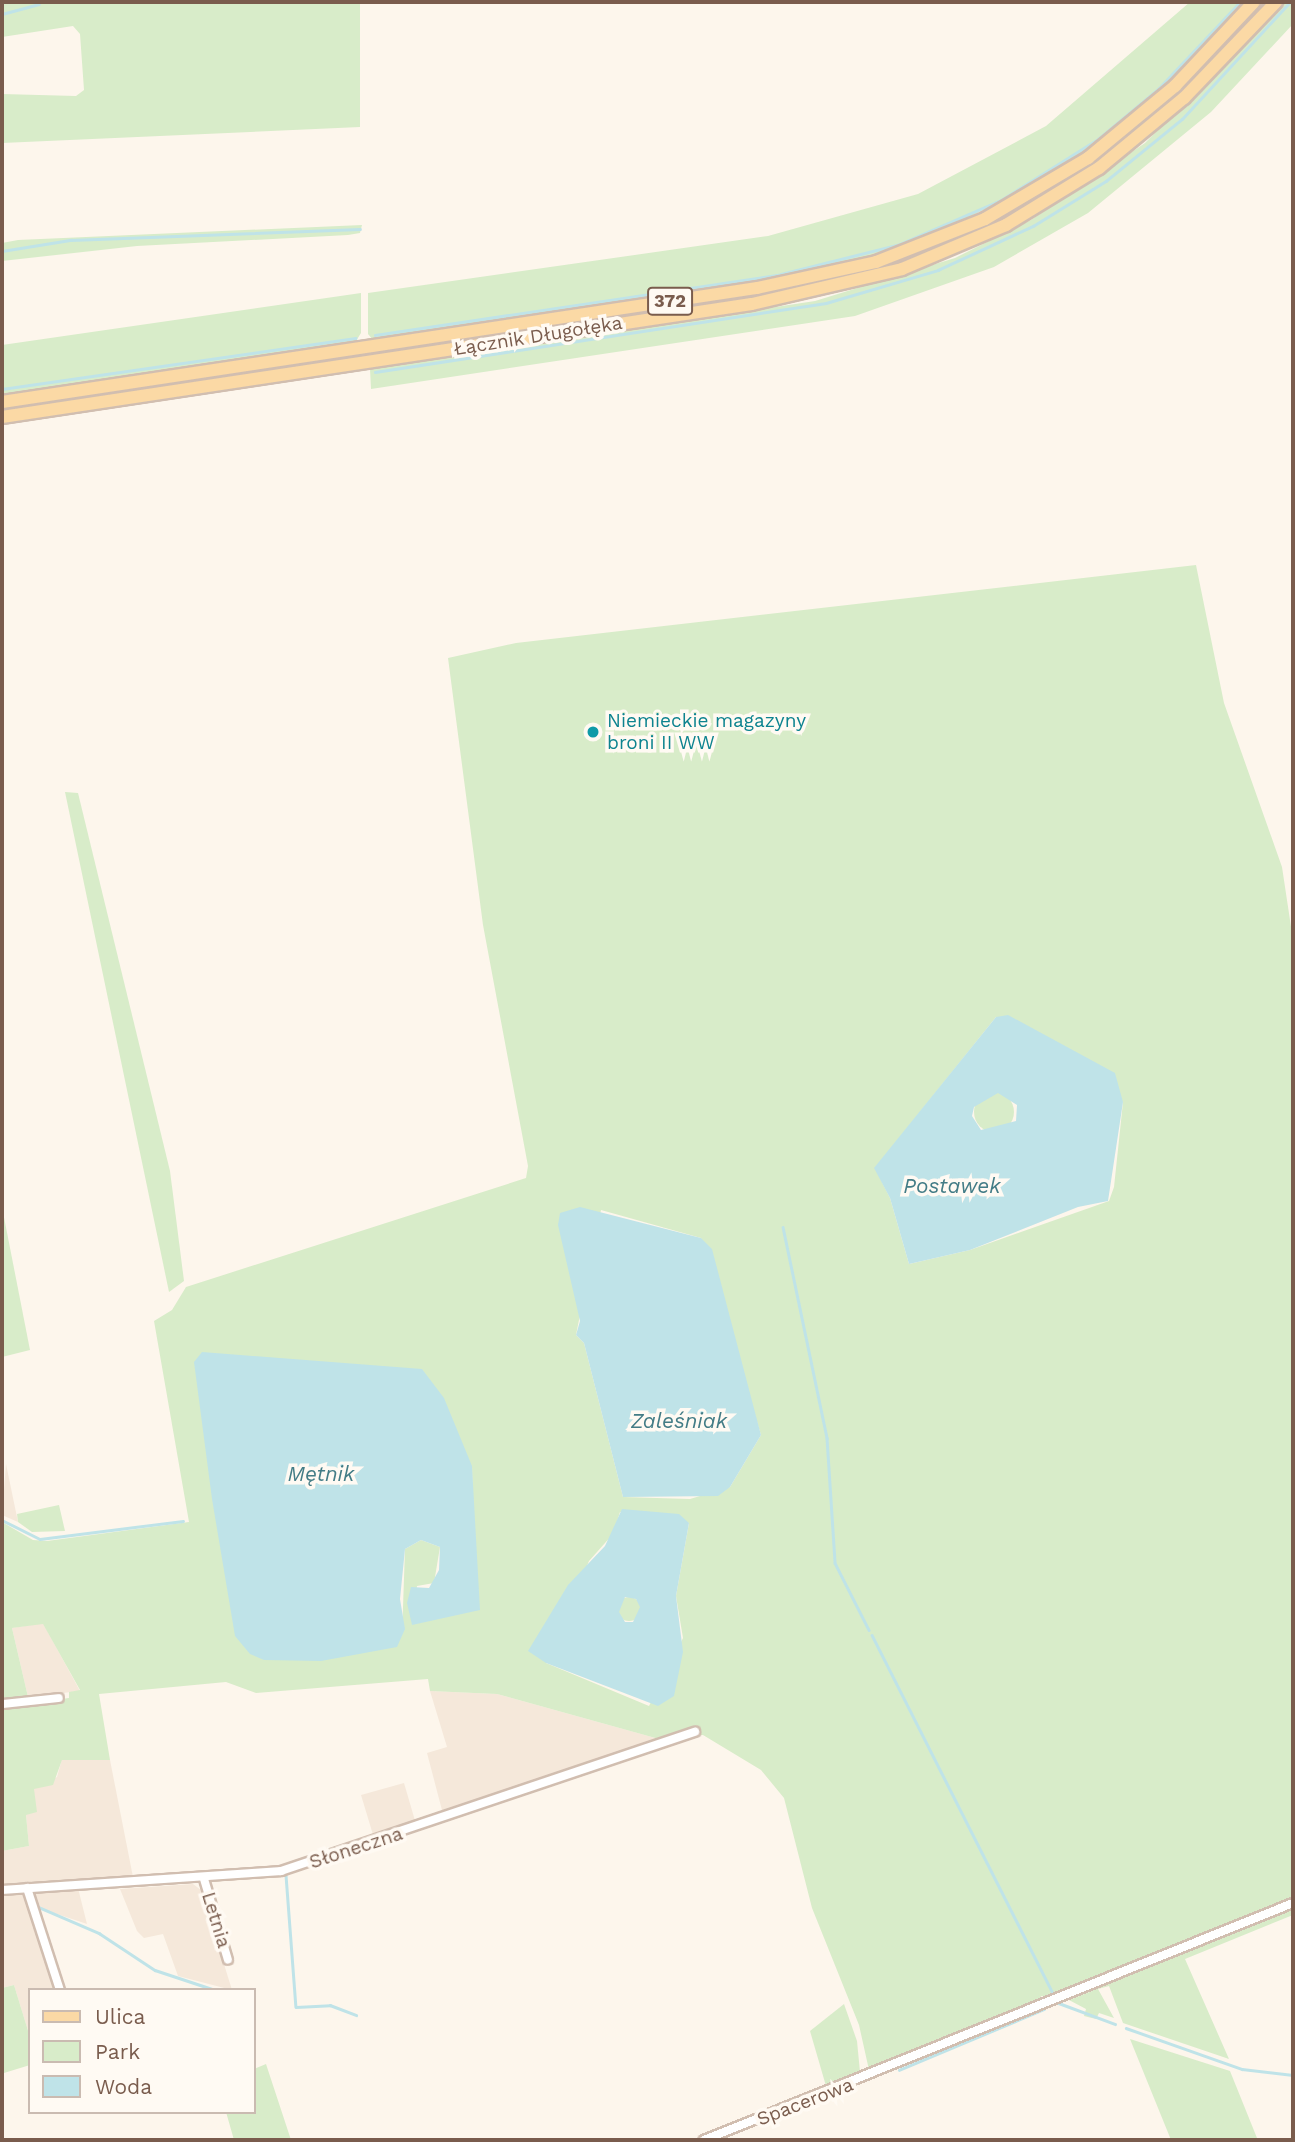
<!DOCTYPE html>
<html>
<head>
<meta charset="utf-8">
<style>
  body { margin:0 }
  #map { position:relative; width:1295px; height:2142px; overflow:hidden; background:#fdf6ec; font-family:"Work Sans",sans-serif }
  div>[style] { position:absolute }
  .residential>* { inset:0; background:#f5e8da }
  .green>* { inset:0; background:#d8ecc9 }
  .round { border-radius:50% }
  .water>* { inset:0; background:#bfe3e8 }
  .stream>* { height:2.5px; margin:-1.25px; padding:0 1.25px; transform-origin:1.25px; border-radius:1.25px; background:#bfe3e8 }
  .roads { filter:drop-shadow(2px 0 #d1beb0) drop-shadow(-2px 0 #d1beb0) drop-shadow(0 2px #d1beb0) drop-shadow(0 -2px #d1beb0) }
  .street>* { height:8px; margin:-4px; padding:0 4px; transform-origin:4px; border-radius:4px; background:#fff }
  .primary>* { height:12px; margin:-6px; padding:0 6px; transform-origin:6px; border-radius:6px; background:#fbd9a5 }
  .dots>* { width:19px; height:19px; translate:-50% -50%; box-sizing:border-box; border:4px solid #fffaf3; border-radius:50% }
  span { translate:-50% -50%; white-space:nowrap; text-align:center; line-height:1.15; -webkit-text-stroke:7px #fffaf3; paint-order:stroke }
  .shield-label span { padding:2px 5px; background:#fffaf3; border:2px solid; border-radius:5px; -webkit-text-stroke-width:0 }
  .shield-label { font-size:18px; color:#7a5c4d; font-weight:700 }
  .street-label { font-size:19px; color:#7a5c4d }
  .culture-label { font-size:19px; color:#0d838f }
  .left { translate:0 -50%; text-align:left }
  .water-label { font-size:21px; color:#437c86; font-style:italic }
  .frame { position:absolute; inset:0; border:4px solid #7a5c4d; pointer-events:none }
  .legend { position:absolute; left:28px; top:1988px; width:228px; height:126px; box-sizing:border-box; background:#fffaf3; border:2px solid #cabbb1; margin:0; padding:9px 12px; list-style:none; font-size:21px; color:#7a5c4d }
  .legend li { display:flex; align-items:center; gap:14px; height:35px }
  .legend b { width:35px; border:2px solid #cabbb1 }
</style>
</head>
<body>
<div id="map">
  <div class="residential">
    <i style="clip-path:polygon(6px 1464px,18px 1522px,2px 1515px)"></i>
    <i style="clip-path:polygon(43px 1623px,80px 1691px,28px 1697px,12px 1628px)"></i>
    <i style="clip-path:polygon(430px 1691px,497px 1694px,659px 1739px,443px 1814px,427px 1753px,447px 1747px)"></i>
    <i style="clip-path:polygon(62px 1759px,110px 1760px,133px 1877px,76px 1880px,87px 1924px,27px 1904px,54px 1990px,30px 1990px,30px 2037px,14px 1985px,2px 1988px,2px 1851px,29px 1846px,26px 1815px,34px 1788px,57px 1777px)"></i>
    <i style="clip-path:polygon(404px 1783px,416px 1824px,374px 1838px,361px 1795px)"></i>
    <i style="clip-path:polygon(193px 1884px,201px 1890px,232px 1990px,178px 1976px,163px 1934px,144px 1938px,137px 1931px,120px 1889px)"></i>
  </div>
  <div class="green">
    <i style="clip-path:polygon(360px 2px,360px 127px,2px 143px,2px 94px,76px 96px,84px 90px,80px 34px,73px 26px,2px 37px,2px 3px)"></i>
    <i style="clip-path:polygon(1190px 2px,1244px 2px,1173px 78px,1108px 135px,1068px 164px,949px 228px,867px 257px,786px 275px,373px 340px,368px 334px,368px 293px,768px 236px,918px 194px,1046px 126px)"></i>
    <i style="clip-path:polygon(1284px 2px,1293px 2px,1293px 24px,1211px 112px,1088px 213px,994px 267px,855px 316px,371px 389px,370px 369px,815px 301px,955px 258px,1031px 220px,1145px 143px)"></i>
    <i style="clip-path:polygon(362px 225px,360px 233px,348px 235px,137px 246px,2px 261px,2px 243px,18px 240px)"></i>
    <i style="clip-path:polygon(361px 293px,361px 333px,356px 341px,2px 395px,2px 345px)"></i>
    <i style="clip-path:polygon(evenodd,1196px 565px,1224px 703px,1282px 867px,1293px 940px,1293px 1915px,1185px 1959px,1229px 2059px,1123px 2023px,1109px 1986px,1098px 1989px,1114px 2018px,1099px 2013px,1096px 2019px,1084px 2016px,1086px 2009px,1069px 2000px,1092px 1991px,1087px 1984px,1053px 1997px,1041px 1996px,1040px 2002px,869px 2070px,859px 2025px,812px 1908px,784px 1798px,761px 1770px,703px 1735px,659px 1739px,497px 1694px,430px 1691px,428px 1679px,256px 1693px,226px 1682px,99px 1694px,110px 1760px,62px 1760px,53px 1785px,34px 1789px,37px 1812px,26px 1815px,29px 1846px,2px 1851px,2px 1707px,69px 1698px,69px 1692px,80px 1690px,43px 1624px,12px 1628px,28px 1697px,2px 1700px,2px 1522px,33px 1540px,47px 1541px,189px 1522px,154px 1321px,172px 1310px,186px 1287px,526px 1178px,528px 1166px,483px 925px,448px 658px,516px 643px,1196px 565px,996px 1017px,1123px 1102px,1114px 1187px,1109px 1201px,970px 1250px,909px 1264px,890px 1198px,875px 1168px,996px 1017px,1196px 565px,601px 1210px,701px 1238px,761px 1435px,730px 1487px,690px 1499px,623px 1497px,584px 1343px,576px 1335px,601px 1210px,1196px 565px,472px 1466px,473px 1530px,412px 1625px,417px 1586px,434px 1583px,440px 1547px,421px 1540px,405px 1549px,402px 1636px,264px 1660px,472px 1466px,1196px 565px,620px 1512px,689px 1523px,676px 1596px,683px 1638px,649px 1706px,546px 1663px,589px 1561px,613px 1534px,620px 1512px)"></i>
    <i style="clip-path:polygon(65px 792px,78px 793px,170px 1171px,184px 1281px,169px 1292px)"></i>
    <i class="round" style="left:974px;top:1092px;width:40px;height:40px"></i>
    <i style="clip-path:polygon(2px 1207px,30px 1350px,2px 1357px)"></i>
    <i style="clip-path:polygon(59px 1505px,65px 1531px,32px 1532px,18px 1522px,17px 1514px)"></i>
    <i class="round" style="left:617px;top:1597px;width:24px;height:24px"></i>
    <i style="clip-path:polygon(14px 1985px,30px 2037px,30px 2065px,4px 2073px,2px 1988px)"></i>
    <i style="clip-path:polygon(844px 2004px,857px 2041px,860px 2072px,826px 2086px,810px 2031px)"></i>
    <i style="clip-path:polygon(1130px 2039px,1230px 2071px,1257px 2138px,1171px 2140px)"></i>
    <i style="clip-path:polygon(266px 2064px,291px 2140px,234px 2140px,226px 2112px,254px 2112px,254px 2069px)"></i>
  </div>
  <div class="water">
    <i style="clip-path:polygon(evenodd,1008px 1015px,1115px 1073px,1123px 1102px,1108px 1201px,1078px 1207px,970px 1250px,909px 1264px,890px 1198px,874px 1168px,996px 1017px,1008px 1015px,998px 1093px,1017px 1105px,1016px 1121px,981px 1130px,972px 1116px,974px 1107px,998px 1093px)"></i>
    <i style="clip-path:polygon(580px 1207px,701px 1238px,712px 1249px,761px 1435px,730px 1487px,718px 1496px,623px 1497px,584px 1343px,576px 1335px,580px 1321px,558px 1225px,560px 1213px)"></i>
    <i style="clip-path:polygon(202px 1352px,422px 1369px,444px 1398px,472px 1466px,480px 1610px,412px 1625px,407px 1603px,411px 1587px,429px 1588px,439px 1570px,440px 1547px,421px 1540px,405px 1549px,400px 1599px,405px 1629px,397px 1647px,321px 1661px,264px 1660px,250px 1654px,235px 1636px,212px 1499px,194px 1362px)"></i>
    <i style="clip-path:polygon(evenodd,622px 1509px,679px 1514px,689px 1523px,676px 1596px,683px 1652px,674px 1696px,658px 1706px,546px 1663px,528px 1651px,568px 1585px,605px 1546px,622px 1509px,625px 1597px,636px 1599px,640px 1607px,633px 1622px,625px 1622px,619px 1612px,625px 1597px)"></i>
  </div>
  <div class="stream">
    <i style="left:2px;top:14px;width:38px;rotate:-15deg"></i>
    <i style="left:2px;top:251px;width:70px;rotate:-9.1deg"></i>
    <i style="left:71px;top:240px;width:289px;rotate:-2.2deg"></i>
    <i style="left:375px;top:335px;width:411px;rotate:-8.5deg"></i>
    <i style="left:781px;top:274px;width:123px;rotate:-14.1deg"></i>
    <i style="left:900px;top:244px;width:110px;rotate:-23.5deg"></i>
    <i style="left:1001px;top:200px;width:115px;rotate:-32.2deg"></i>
    <i style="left:1098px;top:139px;width:78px;rotate:-39.8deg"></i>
    <i style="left:1158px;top:89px;width:120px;rotate:-46.7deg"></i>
    <i style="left:375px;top:372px;width:456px;rotate:-8.7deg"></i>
    <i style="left:826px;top:303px;width:117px;rotate:-16.4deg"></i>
    <i style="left:938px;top:270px;width:105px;rotate:-24.9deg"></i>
    <i style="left:1033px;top:226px;width:86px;rotate:-31.7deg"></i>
    <i style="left:1106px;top:181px;width:98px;rotate:-39.2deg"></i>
    <i style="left:1182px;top:119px;width:159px;rotate:-47.3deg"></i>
    <i style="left:2px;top:389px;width:357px;rotate:-8.2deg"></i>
    <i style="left:783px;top:1227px;width:216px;rotate:78.2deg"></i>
    <i style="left:827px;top:1438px;width:125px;rotate:86.3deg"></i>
    <i style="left:835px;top:1563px;width:75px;rotate:63.1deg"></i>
    <i style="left:2px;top:1520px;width:42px;rotate:26.6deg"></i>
    <i style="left:40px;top:1539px;width:144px;rotate:-7.2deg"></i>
    <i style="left:872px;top:1635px;width:404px;rotate:63.2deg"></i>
    <i style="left:286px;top:1875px;width:132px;rotate:85.7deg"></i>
    <i style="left:296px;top:2007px;width:34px;rotate:-3deg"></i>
    <i style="left:330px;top:2005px;width:28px;rotate:21deg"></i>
    <i style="left:36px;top:1906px;width:69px;rotate:23.2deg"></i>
    <i style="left:99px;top:1933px;width:67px;rotate:33.5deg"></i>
    <i style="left:155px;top:1970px;width:63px;rotate:18.4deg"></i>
    <i style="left:1056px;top:2002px;width:63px;rotate:20.4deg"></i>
    <i style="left:1126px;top:2028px;width:123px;rotate:19.5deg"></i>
    <i style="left:1242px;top:2069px;width:51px;rotate:6.7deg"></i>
    <i style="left:899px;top:2070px;width:157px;rotate:-22.8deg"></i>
  </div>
  <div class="roads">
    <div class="street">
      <i style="left:2px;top:1704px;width:57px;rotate:-6deg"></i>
      <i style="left:204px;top:1879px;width:84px;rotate:73.5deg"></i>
      <i style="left:27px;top:1888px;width:107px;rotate:72.1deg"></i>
      <i style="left:2px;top:1890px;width:280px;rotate:-3.9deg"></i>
      <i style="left:281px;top:1871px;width:437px;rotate:-18.6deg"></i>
      <i style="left:704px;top:2140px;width:635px;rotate:-21.92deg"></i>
    </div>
    <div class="primary">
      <i style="left:2px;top:402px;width:764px;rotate:-8.59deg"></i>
      <i style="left:757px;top:288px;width:122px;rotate:-12.3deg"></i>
      <i style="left:876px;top:262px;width:117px;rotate:-21.5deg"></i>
      <i style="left:985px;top:219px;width:120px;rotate:-30.6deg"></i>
      <i style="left:1088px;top:158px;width:113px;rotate:-39.6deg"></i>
      <i style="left:1175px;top:86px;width:115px;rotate:-46.8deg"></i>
      <i style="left:2px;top:417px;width:758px;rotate:-8.57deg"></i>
      <i style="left:752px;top:304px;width:154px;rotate:-13.1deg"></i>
      <i style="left:902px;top:269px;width:113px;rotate:-22.9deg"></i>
      <i style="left:1006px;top:225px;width:109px;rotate:-31.5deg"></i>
      <i style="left:1099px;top:168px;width:110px;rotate:-39.5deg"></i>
      <i style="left:1184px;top:98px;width:133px;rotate:-46.2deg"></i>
    </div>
  </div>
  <div class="dots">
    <i style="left:593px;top:732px;background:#0f9aa8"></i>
  </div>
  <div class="shield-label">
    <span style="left:670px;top:301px">372</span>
  </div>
  <div class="street-label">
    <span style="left:538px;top:336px;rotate:-9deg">Łącznik Długołęka</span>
    <span style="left:356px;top:1848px;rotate:-18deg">Słoneczna</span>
    <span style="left:216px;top:1920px;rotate:73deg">Letnia</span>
    <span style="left:805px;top:2102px;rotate:-21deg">Spacerowa</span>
  </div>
  <div class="culture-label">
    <span class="left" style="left:607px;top:732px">Niemieckie magazyny<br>broni II WW</span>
  </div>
  <div class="water-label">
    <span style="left:952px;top:1186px">Postawek</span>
    <span style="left:679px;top:1421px">Zaleśniak</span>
    <span style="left:321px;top:1474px">Mętnik</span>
  </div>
  <div class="frame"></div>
  <ul class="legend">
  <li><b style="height:9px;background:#fbd9a5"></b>Ulica</li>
  <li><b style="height:19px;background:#d8ecc9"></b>Park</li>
  <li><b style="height:19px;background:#bfe3e8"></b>Woda</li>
  </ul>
</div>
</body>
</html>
